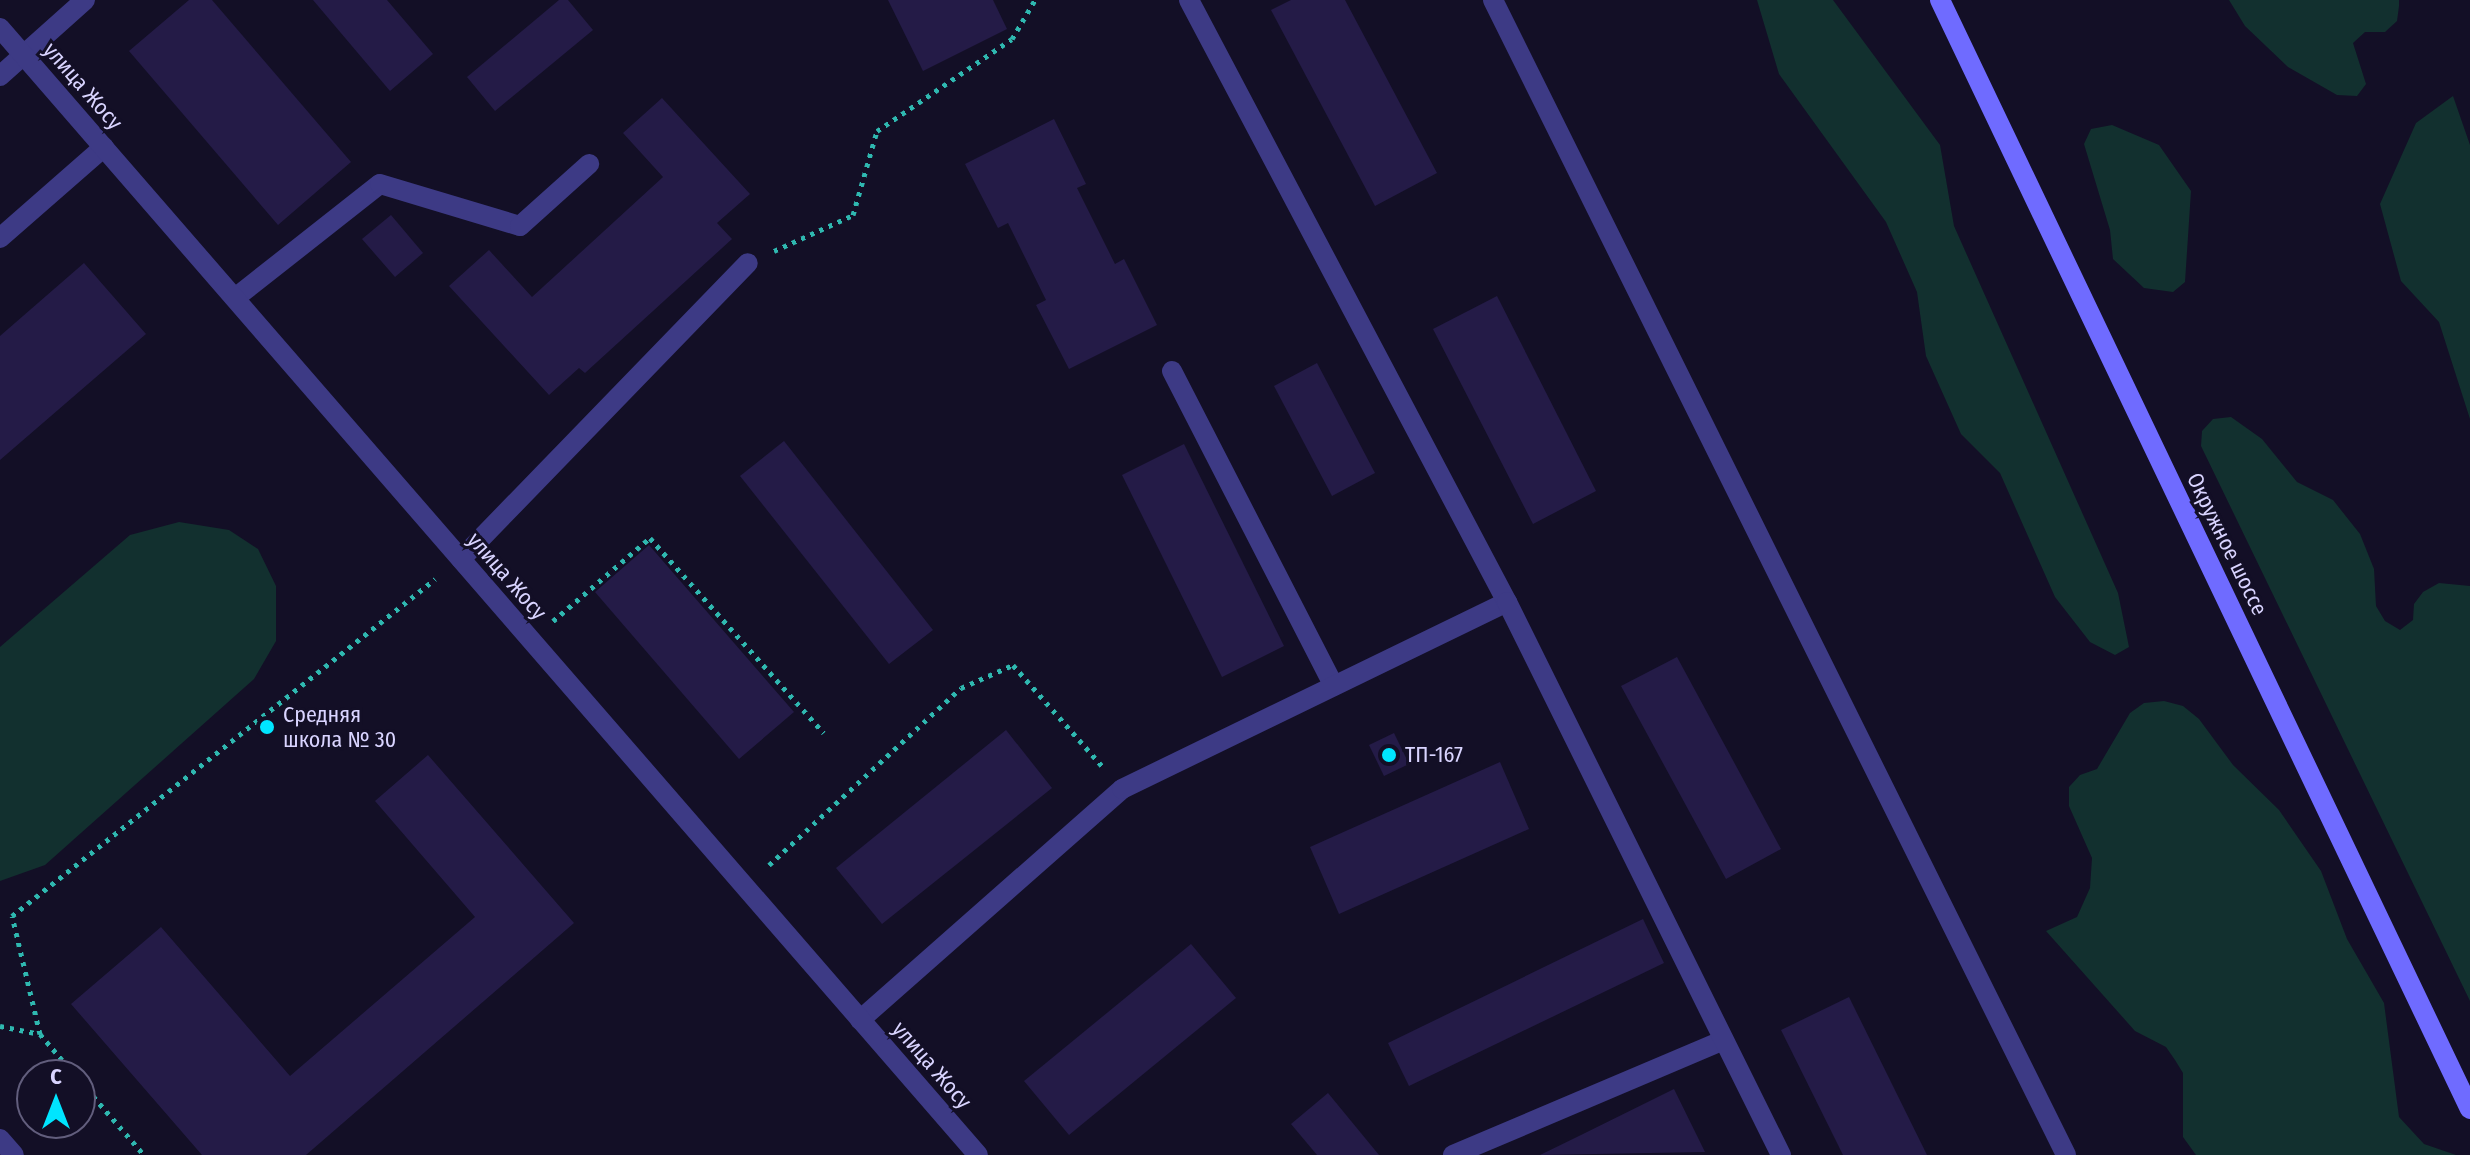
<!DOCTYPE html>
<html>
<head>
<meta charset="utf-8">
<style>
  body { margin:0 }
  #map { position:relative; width:2470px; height:1155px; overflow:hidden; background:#130f26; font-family:"Fira Sans Condensed",sans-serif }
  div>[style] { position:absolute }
  .green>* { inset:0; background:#12302f }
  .building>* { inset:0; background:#241b47 }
  .path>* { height:5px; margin-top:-2.5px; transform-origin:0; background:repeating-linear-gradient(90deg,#2fb8b0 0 4px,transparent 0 10px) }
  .service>* { height:20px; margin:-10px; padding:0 10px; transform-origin:10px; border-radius:10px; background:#3d3a85 }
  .minor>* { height:20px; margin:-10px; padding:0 10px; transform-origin:10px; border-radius:10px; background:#3d3a85 }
  .secondary>* { height:20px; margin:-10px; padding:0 10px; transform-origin:10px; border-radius:10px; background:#6f6bff }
  .dots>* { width:22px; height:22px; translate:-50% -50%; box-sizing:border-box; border:4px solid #130f26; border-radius:50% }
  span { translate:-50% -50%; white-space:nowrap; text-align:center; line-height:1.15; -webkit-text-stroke:6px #130f26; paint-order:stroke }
  .street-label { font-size:22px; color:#d9d4ff }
  .poi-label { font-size:22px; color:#d9d4ff }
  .left { translate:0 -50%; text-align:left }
  .north { position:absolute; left:16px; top:1059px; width:80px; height:80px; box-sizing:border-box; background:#130f26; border:2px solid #625e7d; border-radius:50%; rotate:0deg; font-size:22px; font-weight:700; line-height:32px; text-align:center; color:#d9d4ff }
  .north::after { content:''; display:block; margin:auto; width:28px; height:36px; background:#00e5ff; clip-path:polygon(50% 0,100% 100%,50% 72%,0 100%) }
</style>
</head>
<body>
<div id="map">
  <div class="green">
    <i style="clip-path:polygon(1757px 0,1833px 0,1940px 145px,1954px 226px,2118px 593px,2129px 647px,2115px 655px,2090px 642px,2055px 597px,2000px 473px,1961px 434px,1926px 356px,1917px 292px,1886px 222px,1779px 74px)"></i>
    <i style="clip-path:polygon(2229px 0,2399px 0,2399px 6px,2397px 21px,2385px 32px,2365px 32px,2353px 43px,2366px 84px,2357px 96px,2337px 95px,2288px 67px,2245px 26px)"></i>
    <i style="clip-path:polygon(2453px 96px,2470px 145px,2470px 419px,2439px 322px,2401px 281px,2380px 204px,2416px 123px)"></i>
    <i style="clip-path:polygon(2112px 125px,2159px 145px,2191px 191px,2185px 282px,2173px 292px,2144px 288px,2113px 259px,2110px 230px,2084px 144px,2091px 129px)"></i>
    <i style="clip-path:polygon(2231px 417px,2262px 439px,2297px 482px,2333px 500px,2360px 534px,2374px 569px,2376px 606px,2385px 621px,2400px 630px,2413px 620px,2414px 604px,2423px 592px,2439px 583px,2470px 586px,2470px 1001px,2201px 446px,2202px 431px,2213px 419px)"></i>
    <i style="clip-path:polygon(179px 522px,229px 530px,258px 549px,276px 586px,276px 641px,254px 679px,45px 865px,0 881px,0 647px,130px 535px)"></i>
    <i style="clip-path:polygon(2164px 701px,2183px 706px,2199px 719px,2233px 765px,2279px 810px,2321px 871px,2347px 939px,2384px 1003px,2399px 1117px,2424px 1144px,2456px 1155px,2196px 1155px,2183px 1137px,2183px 1073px,2175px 1060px,2166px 1047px,2135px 1031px,2046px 931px,2077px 917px,2090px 888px,2092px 858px,2069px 806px,2069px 787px,2080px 775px,2097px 769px,2130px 713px,2144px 703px)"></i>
  </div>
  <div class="building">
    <i style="clip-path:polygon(189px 0,212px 0,351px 162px,278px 225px,129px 51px)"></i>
    <i style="clip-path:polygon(313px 0,387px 0,433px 54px,390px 91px)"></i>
    <i style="clip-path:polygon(559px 0,568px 0,593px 30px,495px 111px,467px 77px)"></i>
    <i style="clip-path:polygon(888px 0,993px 0,1007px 29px,923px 71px)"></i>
    <i style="clip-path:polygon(1291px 0,1345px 0,1437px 173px,1375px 206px,1271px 10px)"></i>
    <i style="clip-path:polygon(662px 98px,750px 194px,717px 223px,732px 239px,585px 373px,579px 368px,549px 395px,449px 286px,489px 250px,532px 297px,663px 177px,623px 133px)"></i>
    <i style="clip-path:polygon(1054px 119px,1086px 184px,1077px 188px,1115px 264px,1124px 259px,1157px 325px,1069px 369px,1036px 305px,1046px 300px,1008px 223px,998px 228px,965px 164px)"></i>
    <i style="clip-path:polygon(391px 215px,423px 253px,395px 277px,362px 239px)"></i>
    <i style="clip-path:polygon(84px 263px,146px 334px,0 460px,0 336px)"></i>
    <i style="clip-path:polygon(1497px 296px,1596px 491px,1533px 524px,1433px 329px)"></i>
    <i style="clip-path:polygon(1317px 363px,1375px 473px,1332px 496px,1274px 386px)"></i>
    <i style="clip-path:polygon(784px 441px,933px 630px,889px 664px,740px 476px)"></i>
    <i style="clip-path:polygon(1184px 444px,1284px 646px,1222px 677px,1122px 475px)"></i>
    <i style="clip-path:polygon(649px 545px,794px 712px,739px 759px,595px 592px)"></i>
    <i style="clip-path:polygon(1677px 657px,1781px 849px,1726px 879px,1621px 686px)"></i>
    <i style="clip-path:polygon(1006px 730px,1052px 788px,882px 924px,836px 868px)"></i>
    <i style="clip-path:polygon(1394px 733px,1409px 764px,1384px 776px,1369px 745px)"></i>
    <i style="clip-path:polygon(428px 755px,574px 923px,306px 1155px,202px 1155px,71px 1004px,161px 927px,290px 1076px,475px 917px,375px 801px)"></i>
    <i style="clip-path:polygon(1500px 762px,1529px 829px,1339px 914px,1310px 847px)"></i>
    <i style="clip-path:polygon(1643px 919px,1664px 963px,1409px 1086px,1388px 1043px)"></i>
    <i style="clip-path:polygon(1191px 944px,1236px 998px,1069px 1135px,1024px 1081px)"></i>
    <i style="clip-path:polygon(1849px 997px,1927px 1155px,1843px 1155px,1781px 1030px)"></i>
    <i style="clip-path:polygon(1674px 1089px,1705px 1152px,1540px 1155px,1581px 1135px)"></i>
    <i style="clip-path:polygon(1328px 1093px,1379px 1155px,1317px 1155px,1291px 1124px)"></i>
  </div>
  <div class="path">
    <i style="left:774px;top:251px;width:87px;rotate:-24.5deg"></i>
    <i style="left:853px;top:215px;width:87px;rotate:-74.1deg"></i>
    <i style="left:877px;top:131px;width:163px;rotate:-34.3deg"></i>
    <i style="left:1012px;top:39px;width:45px;rotate:-59.5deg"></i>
    <i style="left:553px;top:621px;width:128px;rotate:-40.6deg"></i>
    <i style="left:650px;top:538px;width:261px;rotate:48.3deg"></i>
    <i style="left:769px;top:865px;width:261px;rotate:-42.7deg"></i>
    <i style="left:961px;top:688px;width:57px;rotate:-23.9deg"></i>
    <i style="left:1013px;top:665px;width:136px;rotate:48.6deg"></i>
    <i style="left:0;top:1026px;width:41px;rotate:11.3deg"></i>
    <i style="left:40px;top:1034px;width:54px;rotate:49.5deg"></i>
    <i style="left:40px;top:1034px;width:121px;rotate:-103.3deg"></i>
    <i style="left:12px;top:916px;width:541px;rotate:-38.54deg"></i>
    <i style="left:80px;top:1081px;width:98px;rotate:49.1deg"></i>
  </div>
  <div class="service">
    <i style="left:1493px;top:0;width:1289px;rotate:63.61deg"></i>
    <i style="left:0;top:76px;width:114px;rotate:-41.8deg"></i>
    <i style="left:0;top:238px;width:138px;rotate:-41.2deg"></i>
    <i style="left:235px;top:298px;width:184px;rotate:-38.2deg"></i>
    <i style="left:380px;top:184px;width:146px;rotate:16.7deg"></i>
    <i style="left:520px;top:226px;width:93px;rotate:-41.9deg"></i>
    <i style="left:1172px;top:371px;width:354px;rotate:62.8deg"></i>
    <i style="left:461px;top:559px;width:412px;rotate:-45.9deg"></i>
    <i style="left:860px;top:1020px;width:349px;rotate:-41.4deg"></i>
    <i style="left:1122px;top:789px;width:428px;rotate:-25.9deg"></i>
    <i style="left:1453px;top:1155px;width:294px;rotate:-23deg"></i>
  </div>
  <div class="minor">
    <i style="left:1189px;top:0;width:681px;rotate:62.16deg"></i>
    <i style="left:1507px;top:602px;width:617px;rotate:63.64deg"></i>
    <i style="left:0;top:28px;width:1492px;rotate:49.05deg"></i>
    <i style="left:0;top:1139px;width:21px;rotate:49deg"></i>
  </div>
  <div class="secondary">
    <i style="left:1940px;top:0;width:1229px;rotate:64.46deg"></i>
  </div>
  <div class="dots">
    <i style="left:267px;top:727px;background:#00e5ff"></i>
    <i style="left:1389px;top:755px;background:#00e5ff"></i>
  </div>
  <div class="street-label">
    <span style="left:83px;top:86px;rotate:49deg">улица Жосу</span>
    <span style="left:2227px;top:544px;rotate:64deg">Окружное шоссе</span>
    <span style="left:507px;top:576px;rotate:49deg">улица Жосу</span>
    <span style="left:932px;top:1065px;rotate:49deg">улица Жосу</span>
  </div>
  <div class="poi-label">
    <span class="left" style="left:283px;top:727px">Средняя<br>школа № 30</span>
    <span class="left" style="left:1405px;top:755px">ТП-167</span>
  </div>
  <div class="north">С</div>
</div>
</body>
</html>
